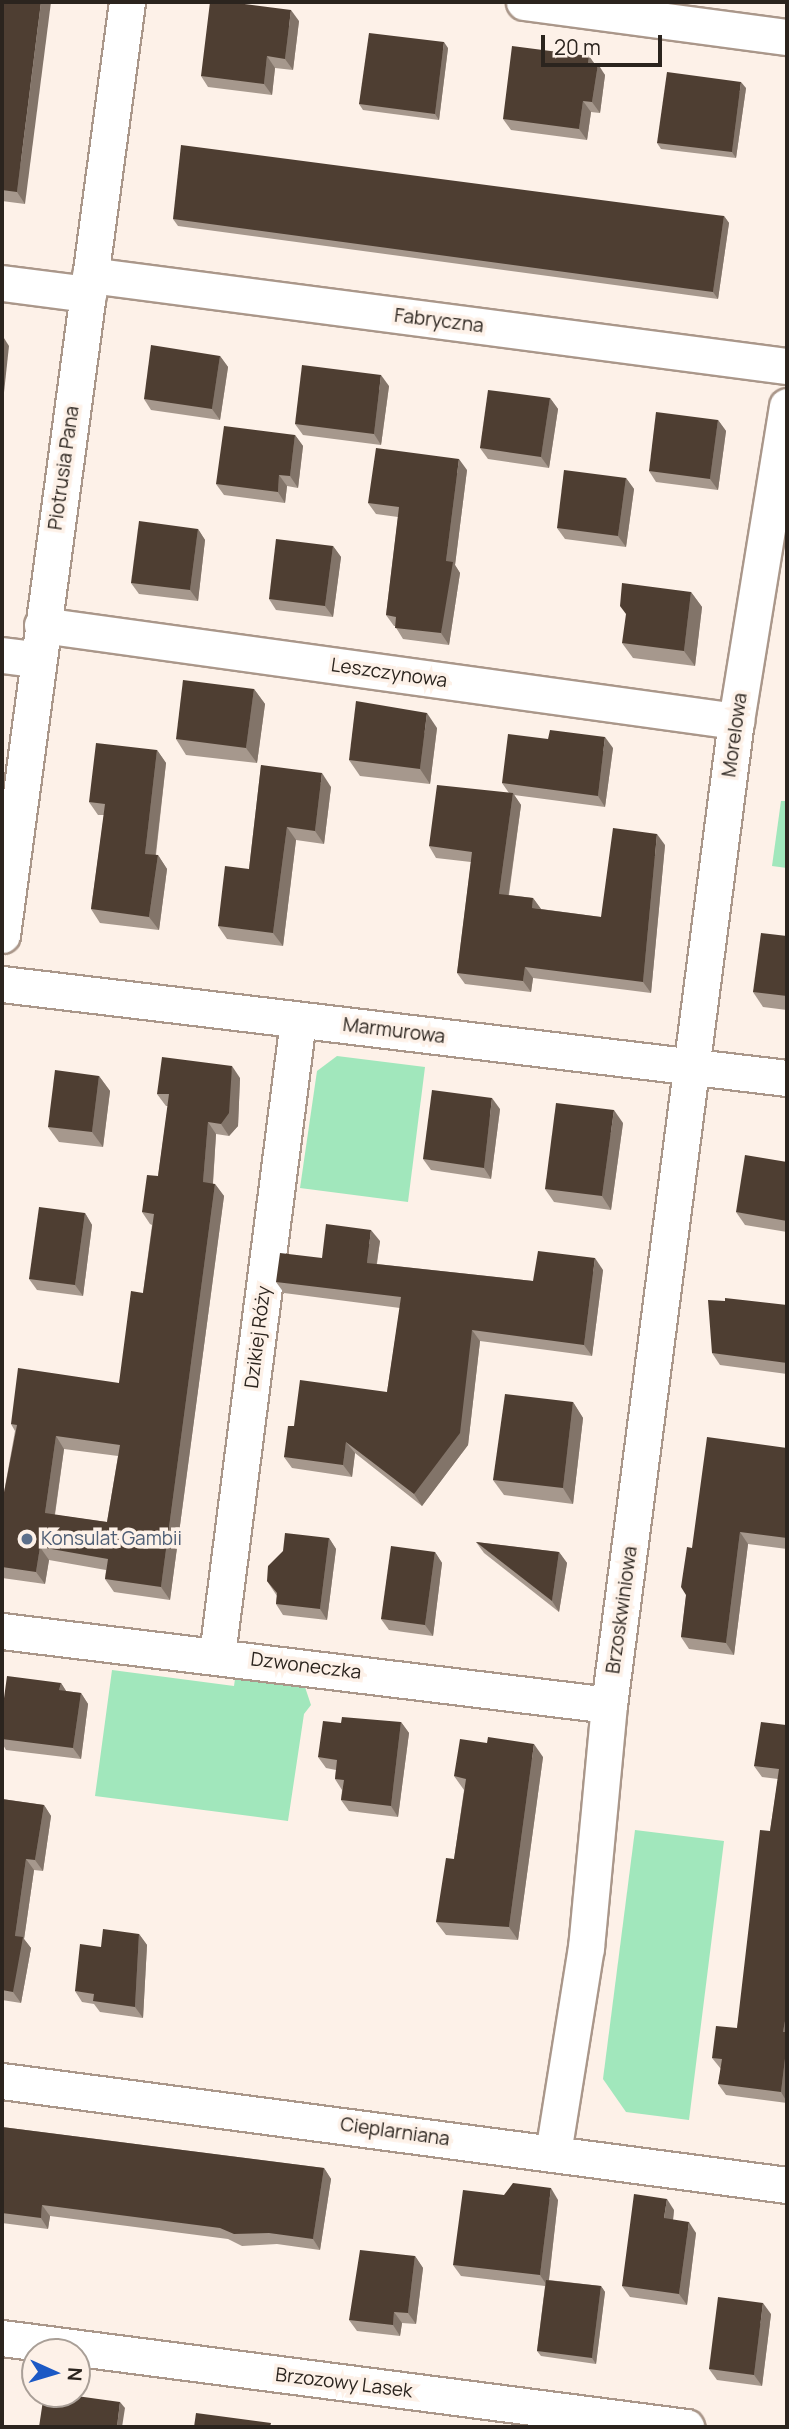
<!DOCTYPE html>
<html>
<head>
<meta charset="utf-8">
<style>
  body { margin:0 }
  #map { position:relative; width:789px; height:2429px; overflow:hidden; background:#fdf1e8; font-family:Manrope,sans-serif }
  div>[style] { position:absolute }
  .green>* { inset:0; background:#a1e7bc }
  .roads { filter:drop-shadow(2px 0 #aa978a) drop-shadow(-2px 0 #aa978a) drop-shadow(0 2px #aa978a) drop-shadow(0 -2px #aa978a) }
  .street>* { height:35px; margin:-17.5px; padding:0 17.5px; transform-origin:17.5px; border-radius:17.5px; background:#fff }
  .wall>* { inset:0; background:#a6988d }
  .shaded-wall>* { inset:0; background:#827469 }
  .building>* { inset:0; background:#4e3e32 }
  .dots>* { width:19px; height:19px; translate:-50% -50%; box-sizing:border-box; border:4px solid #fdf1e8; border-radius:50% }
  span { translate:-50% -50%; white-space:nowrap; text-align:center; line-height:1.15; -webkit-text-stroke:7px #fdf1e8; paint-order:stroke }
  .street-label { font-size:19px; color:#2b241e }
  .service-label { font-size:19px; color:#4e5e75 }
  .left { translate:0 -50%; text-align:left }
  .frame { position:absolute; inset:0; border:4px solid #2b241e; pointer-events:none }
  .north { position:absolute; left:21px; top:2338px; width:70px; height:70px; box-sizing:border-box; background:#fdf1e8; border:2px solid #a99f97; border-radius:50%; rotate:94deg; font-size:19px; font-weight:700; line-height:28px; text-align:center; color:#2b241e }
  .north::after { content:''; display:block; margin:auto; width:24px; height:32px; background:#1c59c5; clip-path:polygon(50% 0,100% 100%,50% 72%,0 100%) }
  .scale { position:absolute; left:541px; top:35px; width:121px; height:32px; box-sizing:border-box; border:4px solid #2b241e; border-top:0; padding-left:9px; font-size:21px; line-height:24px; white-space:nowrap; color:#2b241e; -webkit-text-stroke:5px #fdf1e8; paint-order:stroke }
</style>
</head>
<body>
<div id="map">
  <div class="green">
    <i style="clip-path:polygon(781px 801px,787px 801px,787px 868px,772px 866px)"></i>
    <i style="clip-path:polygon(337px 1056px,425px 1067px,408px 1202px,300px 1188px,317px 1071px)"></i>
    <i style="clip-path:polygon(112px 1670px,234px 1686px,235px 1679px,305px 1687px,311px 1705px,304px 1714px,288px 1821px,95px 1796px)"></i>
    <i style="clip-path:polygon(635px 1830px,724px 1841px,689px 2120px,626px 2112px,603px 2079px)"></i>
  </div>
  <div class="roads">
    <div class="street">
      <i style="left:524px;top:2px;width:265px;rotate:7.6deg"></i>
      <i style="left:90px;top:275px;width:703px;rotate:7.44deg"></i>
      <i style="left:2px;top:283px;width:87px;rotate:7.3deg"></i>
      <i style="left:42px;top:625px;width:701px;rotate:7.88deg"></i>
      <i style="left:2px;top:655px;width:35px;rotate:7deg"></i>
      <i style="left:2px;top:935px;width:941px;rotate:-82.37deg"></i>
      <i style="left:2px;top:984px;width:791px;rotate:6.83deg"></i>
      <i style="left:2px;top:1631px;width:611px;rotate:6.95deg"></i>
      <i style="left:217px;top:1655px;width:640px;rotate:-82.73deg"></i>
      <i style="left:2px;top:2081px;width:792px;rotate:7.55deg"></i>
      <i style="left:553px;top:2153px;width:208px;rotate:-80.9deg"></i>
      <i style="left:586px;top:1948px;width:244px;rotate:-84.6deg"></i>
      <i style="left:609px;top:1705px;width:992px;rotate:-82.65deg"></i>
      <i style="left:736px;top:721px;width:319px;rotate:-80.8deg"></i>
      <i style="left:2px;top:2338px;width:690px;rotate:7.41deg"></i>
    </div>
  </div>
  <div class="wall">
    <i style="clip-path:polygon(2px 2px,25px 204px,2px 201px)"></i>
    <i style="clip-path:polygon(299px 21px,293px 70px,275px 68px,272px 95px,208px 87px,201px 76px)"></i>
    <i style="clip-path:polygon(448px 48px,439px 120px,363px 110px,359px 104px)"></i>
    <i style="clip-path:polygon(589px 56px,594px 64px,605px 75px,600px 113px,591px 112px,587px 140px,511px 130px,503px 119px)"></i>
    <i style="clip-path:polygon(746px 88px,736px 158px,661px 149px,657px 143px)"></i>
    <i style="clip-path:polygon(724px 216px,729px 223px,718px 299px,178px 226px,173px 219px)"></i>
    <i style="clip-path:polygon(220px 356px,228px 367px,220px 420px,151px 410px,144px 399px)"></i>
    <i style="clip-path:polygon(389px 386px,381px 445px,303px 435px,295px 424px)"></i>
    <i style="clip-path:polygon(550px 398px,558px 409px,549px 468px,488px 459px,480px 448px)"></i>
    <i style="clip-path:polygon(718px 420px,726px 431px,718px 490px,656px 482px,649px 471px)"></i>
    <i style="clip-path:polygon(295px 435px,303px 446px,298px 488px,287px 486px,285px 503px,224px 495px,216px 484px)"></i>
    <i style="clip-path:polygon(467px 470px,455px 565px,460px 573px,449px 645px,403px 639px,395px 626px,394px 626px,386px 615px,398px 517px,376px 514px,368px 503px)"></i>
    <i style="clip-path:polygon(626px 478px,634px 489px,626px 547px,565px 539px,557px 528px)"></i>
    <i style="clip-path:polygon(198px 529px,205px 540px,198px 601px,139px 594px,131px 583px)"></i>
    <i style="clip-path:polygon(333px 546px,341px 557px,333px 617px,276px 610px,269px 599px)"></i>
    <i style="clip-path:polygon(691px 592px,702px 607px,695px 666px,633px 658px,622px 643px)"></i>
    <i style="clip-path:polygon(254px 689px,265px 704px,257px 763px,186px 755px,176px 739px)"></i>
    <i style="clip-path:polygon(437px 728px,430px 784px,360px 776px,349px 760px)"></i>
    <i style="clip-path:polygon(613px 748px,605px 807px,514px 795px,521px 805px,509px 895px,533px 898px,541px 909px,601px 917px,665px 845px,651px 993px,533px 978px,531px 992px,465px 984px,457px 973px,471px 862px,436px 858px,429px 846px,509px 793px,502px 783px)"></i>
    <i style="clip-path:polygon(157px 750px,166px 763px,156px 855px,158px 855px,167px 869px,159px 930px,100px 923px,91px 909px,104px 815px,98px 815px,89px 802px)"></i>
    <i style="clip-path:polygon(261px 765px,331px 787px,324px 844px,296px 840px,283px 946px,227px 939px,218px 926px,249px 869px)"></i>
    <i style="clip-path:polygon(787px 936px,787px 1010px,763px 1007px,753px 992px)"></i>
    <i style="clip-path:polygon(99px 1076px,110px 1091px,103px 1147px,59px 1142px,48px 1127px)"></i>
    <i style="clip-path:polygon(evenodd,240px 1078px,238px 1126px,229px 1136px,216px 1134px,213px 1184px,215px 1184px,224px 1196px,170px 1600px,114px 1592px,105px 1579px,106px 1570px,49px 1560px,45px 1584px,2px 1578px,2px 1503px,15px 1431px,11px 1424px,119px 1383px,143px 1293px,152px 1225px,150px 1224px,142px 1212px,158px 1176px,168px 1106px,166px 1106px,157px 1094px,240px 1078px,64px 1449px,118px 1456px,107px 1522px,55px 1515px,64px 1449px)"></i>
    <i style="clip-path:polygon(500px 1109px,491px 1179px,431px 1170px,423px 1159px)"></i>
    <i style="clip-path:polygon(623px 1123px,611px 1210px,554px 1202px,545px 1189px)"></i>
    <i style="clip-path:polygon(787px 1162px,787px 1232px,745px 1225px,736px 1212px)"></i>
    <i style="clip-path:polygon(85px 1213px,92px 1225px,83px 1296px,37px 1290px,29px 1279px)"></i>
    <i style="clip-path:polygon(380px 1241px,377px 1264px,533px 1281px,603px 1270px,592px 1356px,480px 1341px,468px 1445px,422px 1506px,355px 1453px,352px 1477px,292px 1468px,284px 1457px,294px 1426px,387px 1392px,400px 1308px,284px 1293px,276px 1282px,322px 1258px)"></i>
    <i style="clip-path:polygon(787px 1305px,787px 1374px,720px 1365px,712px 1353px)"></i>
    <i style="clip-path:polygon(573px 1402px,583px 1418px,573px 1504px,504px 1495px,493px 1480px)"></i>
    <i style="clip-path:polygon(787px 1448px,787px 1549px,748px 1544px,734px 1655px,689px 1649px,681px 1637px,692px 1548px)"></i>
    <i style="clip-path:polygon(329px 1538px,336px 1549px,327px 1620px,283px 1615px,276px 1604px,277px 1596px,267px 1581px)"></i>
    <i style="clip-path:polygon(476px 1542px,559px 1552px,567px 1563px,559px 1612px,484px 1553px)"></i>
    <i style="clip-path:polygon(435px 1552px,442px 1563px,433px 1636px,389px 1630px,381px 1619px)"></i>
    <i style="clip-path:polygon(61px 1683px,66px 1691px,81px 1693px,88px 1704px,81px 1759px,6px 1750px,2px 1743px,2px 1739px)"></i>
    <i style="clip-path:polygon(787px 1716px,787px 2103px,726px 2095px,718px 2084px,721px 2069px,712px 2058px,737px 2028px,770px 1831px,778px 1779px,762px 1777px,754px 1766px,786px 1725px)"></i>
    <i style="clip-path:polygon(401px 1722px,409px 1733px,398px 1817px,349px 1811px,341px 1800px,342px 1790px,335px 1779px,336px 1770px,326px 1768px,318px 1757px,341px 1723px)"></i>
    <i style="clip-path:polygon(543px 1757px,518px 1940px,446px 1935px,436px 1922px,454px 1859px,464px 1790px,454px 1776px)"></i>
    <i style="clip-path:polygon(2px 1799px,44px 1805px,51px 1816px,43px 1871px,34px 1870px,24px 1939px,31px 1948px,21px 2003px,2px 2000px)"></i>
    <i style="clip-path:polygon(139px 1934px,147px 1945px,143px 2018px,100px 2012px,94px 2004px,82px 2002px,75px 1991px,101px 1947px)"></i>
    <i style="clip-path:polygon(2px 2127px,324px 2168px,331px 2179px,320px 2250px,277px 2244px,242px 2246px,228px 2239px,50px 2216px,48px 2229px,2px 2223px)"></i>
    <i style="clip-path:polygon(504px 2195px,558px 2200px,549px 2280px,601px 2286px,605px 2292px,596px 2364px,541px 2356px,537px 2351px,545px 2286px,461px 2276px,453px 2265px)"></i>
    <i style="clip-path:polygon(674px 2210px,673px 2220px,696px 2233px,687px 2305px,630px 2297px,622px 2286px)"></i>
    <i style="clip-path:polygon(415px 2256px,423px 2268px,416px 2324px,402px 2323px,400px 2336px,357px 2331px,349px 2320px)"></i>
    <i style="clip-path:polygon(771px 2314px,762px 2386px,717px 2380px,709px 2369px)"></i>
  </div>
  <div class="shaded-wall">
    <i style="clip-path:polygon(41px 2px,51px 2px,25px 204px,17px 192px)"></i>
    <i style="clip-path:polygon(291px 10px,299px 21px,293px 70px,285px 59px)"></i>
    <i style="clip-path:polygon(444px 42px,448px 48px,439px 120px,435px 114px)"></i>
    <i style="clip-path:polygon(267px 56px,275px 68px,272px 95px,264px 84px)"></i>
    <i style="clip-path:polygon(589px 56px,597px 67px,588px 63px)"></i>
    <i style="clip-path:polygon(598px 64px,605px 75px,600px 113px,592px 102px)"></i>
    <i style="clip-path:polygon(741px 82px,746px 88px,736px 158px,732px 152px)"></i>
    <i style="clip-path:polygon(583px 101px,591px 112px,587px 140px,579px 129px)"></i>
    <i style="clip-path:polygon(724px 216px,729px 223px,718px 299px,713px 292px)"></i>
    <i style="clip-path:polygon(2px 335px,9px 346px,2px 411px)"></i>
    <i style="clip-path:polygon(220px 356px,228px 367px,220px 420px,212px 409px)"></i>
    <i style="clip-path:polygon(381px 375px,389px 386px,381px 445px,374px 434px)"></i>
    <i style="clip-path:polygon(550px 398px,558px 409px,549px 468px,541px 457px)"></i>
    <i style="clip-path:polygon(718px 420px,726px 431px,718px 490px,710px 479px)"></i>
    <i style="clip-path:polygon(295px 435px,303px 446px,298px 488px,290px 476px)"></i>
    <i style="clip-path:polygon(459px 459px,467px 470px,455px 565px,460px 573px,449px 645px,441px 633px,446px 561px)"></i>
    <i style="clip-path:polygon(279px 475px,287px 486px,285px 503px,278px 492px)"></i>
    <i style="clip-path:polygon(626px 478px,634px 489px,626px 547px,618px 536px)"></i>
    <i style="clip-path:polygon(198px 529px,205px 540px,198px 601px,190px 590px)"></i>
    <i style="clip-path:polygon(333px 546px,341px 557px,333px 617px,325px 606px)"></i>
    <i style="clip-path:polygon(691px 592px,702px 607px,695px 666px,684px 651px)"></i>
    <i style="clip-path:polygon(254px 689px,265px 704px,257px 763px,246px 748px)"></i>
    <i style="clip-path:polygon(427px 713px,437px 728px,430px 784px,420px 769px)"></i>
    <i style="clip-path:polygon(605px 737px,613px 748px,605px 807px,598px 796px)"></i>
    <i style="clip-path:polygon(157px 750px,166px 763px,154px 867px,145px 854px)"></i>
    <i style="clip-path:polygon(322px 773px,331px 787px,324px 844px,315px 831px)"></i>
    <i style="clip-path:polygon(513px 793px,521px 805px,507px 905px,499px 894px)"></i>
    <i style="clip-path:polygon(287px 827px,296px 840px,283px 946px,273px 933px)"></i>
    <i style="clip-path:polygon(657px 834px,665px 845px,651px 993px,643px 982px)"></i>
    <i style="clip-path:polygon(158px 855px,167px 869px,159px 930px,149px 917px)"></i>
    <i style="clip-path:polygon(533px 898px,541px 909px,532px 908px)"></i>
    <i style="clip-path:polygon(525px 967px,533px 978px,531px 992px,523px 981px)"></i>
    <i style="clip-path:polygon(232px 1066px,240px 1078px,238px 1126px,229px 1136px,221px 1124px)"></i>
    <i style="clip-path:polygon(99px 1076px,110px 1091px,103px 1147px,92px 1132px)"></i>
    <i style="clip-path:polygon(492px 1098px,500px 1109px,491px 1179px,484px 1168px)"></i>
    <i style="clip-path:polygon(614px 1110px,623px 1123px,611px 1210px,602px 1196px)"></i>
    <i style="clip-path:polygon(208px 1122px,216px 1134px,212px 1195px,203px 1182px)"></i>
    <i style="clip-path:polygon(215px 1184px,224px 1196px,170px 1600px,161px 1587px)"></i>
    <i style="clip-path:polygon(85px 1213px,92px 1225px,83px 1296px,75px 1285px)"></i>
    <i style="clip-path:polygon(371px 1230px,380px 1241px,375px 1274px,367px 1263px)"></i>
    <i style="clip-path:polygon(595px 1258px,603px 1270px,592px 1356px,584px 1345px)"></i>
    <i style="clip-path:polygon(472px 1330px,480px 1341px,468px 1445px,422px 1506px,414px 1494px)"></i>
    <i style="clip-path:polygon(573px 1402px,583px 1418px,573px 1504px,563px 1488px)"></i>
    <i style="clip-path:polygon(56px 1436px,64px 1449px,53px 1526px,45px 1513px)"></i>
    <i style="clip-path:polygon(346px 1442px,355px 1453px,352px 1477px,343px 1465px)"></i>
    <i style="clip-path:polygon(740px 1532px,748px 1544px,734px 1655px,726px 1643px)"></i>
    <i style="clip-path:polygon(329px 1538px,336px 1549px,327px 1620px,320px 1609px)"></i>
    <i style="clip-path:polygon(40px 1547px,49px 1560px,45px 1584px,36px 1572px)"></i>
    <i style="clip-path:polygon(435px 1552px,442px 1563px,433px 1636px,425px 1625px)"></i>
    <i style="clip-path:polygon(559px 1552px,567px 1563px,559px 1612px,552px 1601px)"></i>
    <i style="clip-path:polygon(61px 1683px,68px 1694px,59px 1690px)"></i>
    <i style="clip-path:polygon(81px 1693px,88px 1704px,81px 1759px,73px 1748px)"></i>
    <i style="clip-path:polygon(401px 1722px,409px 1733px,398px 1817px,391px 1806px)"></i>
    <i style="clip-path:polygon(534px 1744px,543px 1757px,518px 1940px,509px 1927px)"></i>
    <i style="clip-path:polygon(44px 1805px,51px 1816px,43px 1871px,35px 1860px)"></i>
    <i style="clip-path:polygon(26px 1859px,34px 1870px,24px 1939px,31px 1948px,21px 2003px,13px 1992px,15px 1936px)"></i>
    <i style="clip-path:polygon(139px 1934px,147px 1945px,143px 2018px,135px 2007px)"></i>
    <i style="clip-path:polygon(787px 2010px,787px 2038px,783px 2032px)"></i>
    <i style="clip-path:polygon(787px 2042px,787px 2102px,781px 2092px)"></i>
    <i style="clip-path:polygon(324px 2168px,331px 2179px,320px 2250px,313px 2239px)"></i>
    <i style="clip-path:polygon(551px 2188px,558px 2200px,548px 2287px,540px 2275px)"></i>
    <i style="clip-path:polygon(667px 2199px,674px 2210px,672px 2229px,664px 2218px)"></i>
    <i style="clip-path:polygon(42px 2205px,50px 2216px,48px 2229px,41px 2218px)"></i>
    <i style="clip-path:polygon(689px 2222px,696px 2233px,687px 2305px,679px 2294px)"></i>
    <i style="clip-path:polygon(415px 2256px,423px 2268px,416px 2324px,408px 2313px)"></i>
    <i style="clip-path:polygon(601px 2286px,605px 2292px,596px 2364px,592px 2358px)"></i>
    <i style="clip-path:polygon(763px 2303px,771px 2314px,762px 2386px,754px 2375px)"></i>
    <i style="clip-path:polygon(394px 2312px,402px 2323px,400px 2336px,393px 2325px)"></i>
    <i style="clip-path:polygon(120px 2402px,125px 2408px,122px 2427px,117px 2427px)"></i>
  </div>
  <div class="building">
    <i style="clip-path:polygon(2px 2px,41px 2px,17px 192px,2px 190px)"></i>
    <i style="clip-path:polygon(210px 2px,229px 2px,291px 10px,285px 59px,267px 56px,264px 84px,201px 76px)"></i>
    <i style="clip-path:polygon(369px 33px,444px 42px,435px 114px,359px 104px)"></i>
    <i style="clip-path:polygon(512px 46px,589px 56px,588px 63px,598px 64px,592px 102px,583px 101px,579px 129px,503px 119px)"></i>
    <i style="clip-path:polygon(667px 72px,741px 82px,732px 152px,657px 143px)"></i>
    <i style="clip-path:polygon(181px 145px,724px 216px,713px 292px,173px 219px)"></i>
    <i style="clip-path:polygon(151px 345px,220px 356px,212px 409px,144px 399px)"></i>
    <i style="clip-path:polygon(302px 365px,381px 375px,374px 434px,295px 424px)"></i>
    <i style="clip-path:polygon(488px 390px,550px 398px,541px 457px,480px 448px)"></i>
    <i style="clip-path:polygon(656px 412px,718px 420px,710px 479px,649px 471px)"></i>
    <i style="clip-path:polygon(224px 426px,295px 435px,290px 476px,279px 475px,278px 492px,216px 484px)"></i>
    <i style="clip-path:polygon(376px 448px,459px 459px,446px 561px,453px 562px,441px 633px,395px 628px,396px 617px,386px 615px,399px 507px,368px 503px)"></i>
    <i style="clip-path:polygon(564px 470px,626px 478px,618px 536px,557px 528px)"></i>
    <i style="clip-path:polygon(139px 521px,198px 529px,190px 590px,131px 583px)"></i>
    <i style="clip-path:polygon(276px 539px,333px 546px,325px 606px,269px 599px)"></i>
    <i style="clip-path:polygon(622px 583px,691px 592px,684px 651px,622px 643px,626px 614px,620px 606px)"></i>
    <i style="clip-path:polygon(183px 680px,254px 689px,246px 748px,176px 739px)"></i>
    <i style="clip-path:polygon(356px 701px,427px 713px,420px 769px,349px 760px)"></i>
    <i style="clip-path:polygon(550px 730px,605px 737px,598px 796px,502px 783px,508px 734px,548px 739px)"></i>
    <i style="clip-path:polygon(96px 743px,157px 750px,145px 854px,158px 855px,149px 917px,91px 909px,105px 804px,89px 802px)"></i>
    <i style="clip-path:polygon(261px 765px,322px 773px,315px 831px,287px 827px,273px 933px,218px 926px,225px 866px,249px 869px)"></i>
    <i style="clip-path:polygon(437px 785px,513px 793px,499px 894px,533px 898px,532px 908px,601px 917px,613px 828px,657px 834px,643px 982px,525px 967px,523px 981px,457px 973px,472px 852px,429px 846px)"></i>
    <i style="clip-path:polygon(761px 933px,787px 936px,787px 996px,753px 992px)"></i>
    <i style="clip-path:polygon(evenodd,162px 1057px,232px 1066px,229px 1113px,221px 1124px,208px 1122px,203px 1182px,215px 1184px,161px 1587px,105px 1579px,108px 1559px,40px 1547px,36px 1572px,2px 1567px,2px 1503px,17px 1425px,11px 1424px,18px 1368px,119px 1383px,131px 1291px,143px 1293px,154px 1214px,142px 1212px,147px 1175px,158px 1176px,169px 1094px,157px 1094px,162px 1057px,56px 1436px,120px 1445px,107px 1522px,45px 1513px,56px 1436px)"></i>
    <i style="clip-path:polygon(55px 1070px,99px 1076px,92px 1132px,48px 1127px)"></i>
    <i style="clip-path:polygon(432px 1090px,492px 1098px,484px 1168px,423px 1159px)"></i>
    <i style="clip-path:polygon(556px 1103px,614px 1110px,602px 1196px,545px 1189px)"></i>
    <i style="clip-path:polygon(745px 1155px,787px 1162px,787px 1221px,736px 1212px)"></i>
    <i style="clip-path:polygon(39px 1207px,85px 1213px,75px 1285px,29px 1279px)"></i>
    <i style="clip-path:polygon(326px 1224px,371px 1230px,367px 1263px,533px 1281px,538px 1251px,595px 1258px,584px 1345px,472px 1330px,460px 1433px,414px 1494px,346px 1442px,343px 1465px,284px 1457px,288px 1426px,294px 1426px,300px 1380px,387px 1392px,401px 1297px,276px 1282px,280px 1253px,322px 1258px)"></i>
    <i style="clip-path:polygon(725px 1298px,787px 1305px,787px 1363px,712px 1353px,708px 1300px,725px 1301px)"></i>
    <i style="clip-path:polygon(505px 1394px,573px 1402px,563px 1488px,493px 1480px)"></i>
    <i style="clip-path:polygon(707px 1437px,787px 1448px,787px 1538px,740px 1532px,726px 1643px,681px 1637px,686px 1595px,681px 1587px,687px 1547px,692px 1548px)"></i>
    <i style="clip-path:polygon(285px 1533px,329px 1538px,320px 1609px,276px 1604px,277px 1593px,267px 1581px,268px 1566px,283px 1551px)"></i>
    <i style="clip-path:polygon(476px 1542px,559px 1552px,552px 1601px)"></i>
    <i style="clip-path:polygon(391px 1546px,435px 1552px,425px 1625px,381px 1619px)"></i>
    <i style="clip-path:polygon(7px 1676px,61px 1683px,59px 1690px,81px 1693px,73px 1748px,2px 1739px,2px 1713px)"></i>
    <i style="clip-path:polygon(787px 1716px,787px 2010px,783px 2032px,787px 2032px,787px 2042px,781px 2092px,718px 2084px,722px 2059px,712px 2058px,716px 2026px,737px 2028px,760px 1830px,770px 1831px,779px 1769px,754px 1766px,761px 1722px,786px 1725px)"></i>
    <i style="clip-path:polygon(342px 1717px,401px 1722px,391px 1806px,341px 1800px,344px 1780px,335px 1779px,337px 1760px,318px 1757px,323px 1721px,341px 1723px)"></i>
    <i style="clip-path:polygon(488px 1737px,534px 1744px,509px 1927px,436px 1922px,446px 1858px,454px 1859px,466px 1779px,454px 1776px,460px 1739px,487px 1743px)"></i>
    <i style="clip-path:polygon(2px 1799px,44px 1805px,35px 1860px,26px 1859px,15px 1936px,23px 1937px,13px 1992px,2px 1990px)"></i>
    <i style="clip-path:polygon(103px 1929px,139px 1934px,135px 2007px,93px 2001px,94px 1994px,75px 1991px,80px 1944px,101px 1947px)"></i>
    <i style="clip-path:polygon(2px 2127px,324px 2168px,313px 2239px,269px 2233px,234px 2234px,220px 2228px,42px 2205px,41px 2218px,2px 2213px)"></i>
    <i style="clip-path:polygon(513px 2183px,551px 2188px,540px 2275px,453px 2265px,463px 2190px,504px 2195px)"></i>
    <i style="clip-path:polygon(634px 2194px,667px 2199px,664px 2218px,689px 2222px,679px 2294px,622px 2286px)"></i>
    <i style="clip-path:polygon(360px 2250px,415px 2256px,408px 2313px,394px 2312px,393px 2325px,349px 2320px)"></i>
    <i style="clip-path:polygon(546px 2280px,601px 2286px,592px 2358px,537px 2351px)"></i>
    <i style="clip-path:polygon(718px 2297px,763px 2303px,754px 2375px,709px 2369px)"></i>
    <i style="clip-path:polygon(44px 2394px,62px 2394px,120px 2402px,117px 2427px,39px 2427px)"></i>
    <i style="clip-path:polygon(196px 2413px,271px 2423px,270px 2427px,194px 2427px)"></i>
  </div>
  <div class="dots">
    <i style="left:27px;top:1539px;background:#5c6f8a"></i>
  </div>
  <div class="street-label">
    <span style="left:439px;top:321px;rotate:7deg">Fabryczna</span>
    <span style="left:64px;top:468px;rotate:-82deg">Piotrusia Pana</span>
    <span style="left:389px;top:673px;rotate:8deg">Leszczynowa</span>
    <span style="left:735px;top:735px;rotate:-82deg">Morelowa</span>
    <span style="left:394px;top:1031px;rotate:7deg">Marmurowa</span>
    <span style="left:258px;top:1337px;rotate:-83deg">Dzikiej Róży</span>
    <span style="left:622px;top:1610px;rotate:-82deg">Brzoskwiniowa</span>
    <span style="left:306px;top:1666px;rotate:7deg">Dzwoneczka</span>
    <span style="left:395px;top:2132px;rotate:8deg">Cieplarniana</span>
    <span style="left:344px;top:2383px;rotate:7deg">Brzozowy Lasek</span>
  </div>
  <div class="service-label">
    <span class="left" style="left:41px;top:1539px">Konsulat Gambii</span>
  </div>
  <div class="frame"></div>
  <div class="north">N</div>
  <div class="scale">20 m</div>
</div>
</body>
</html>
